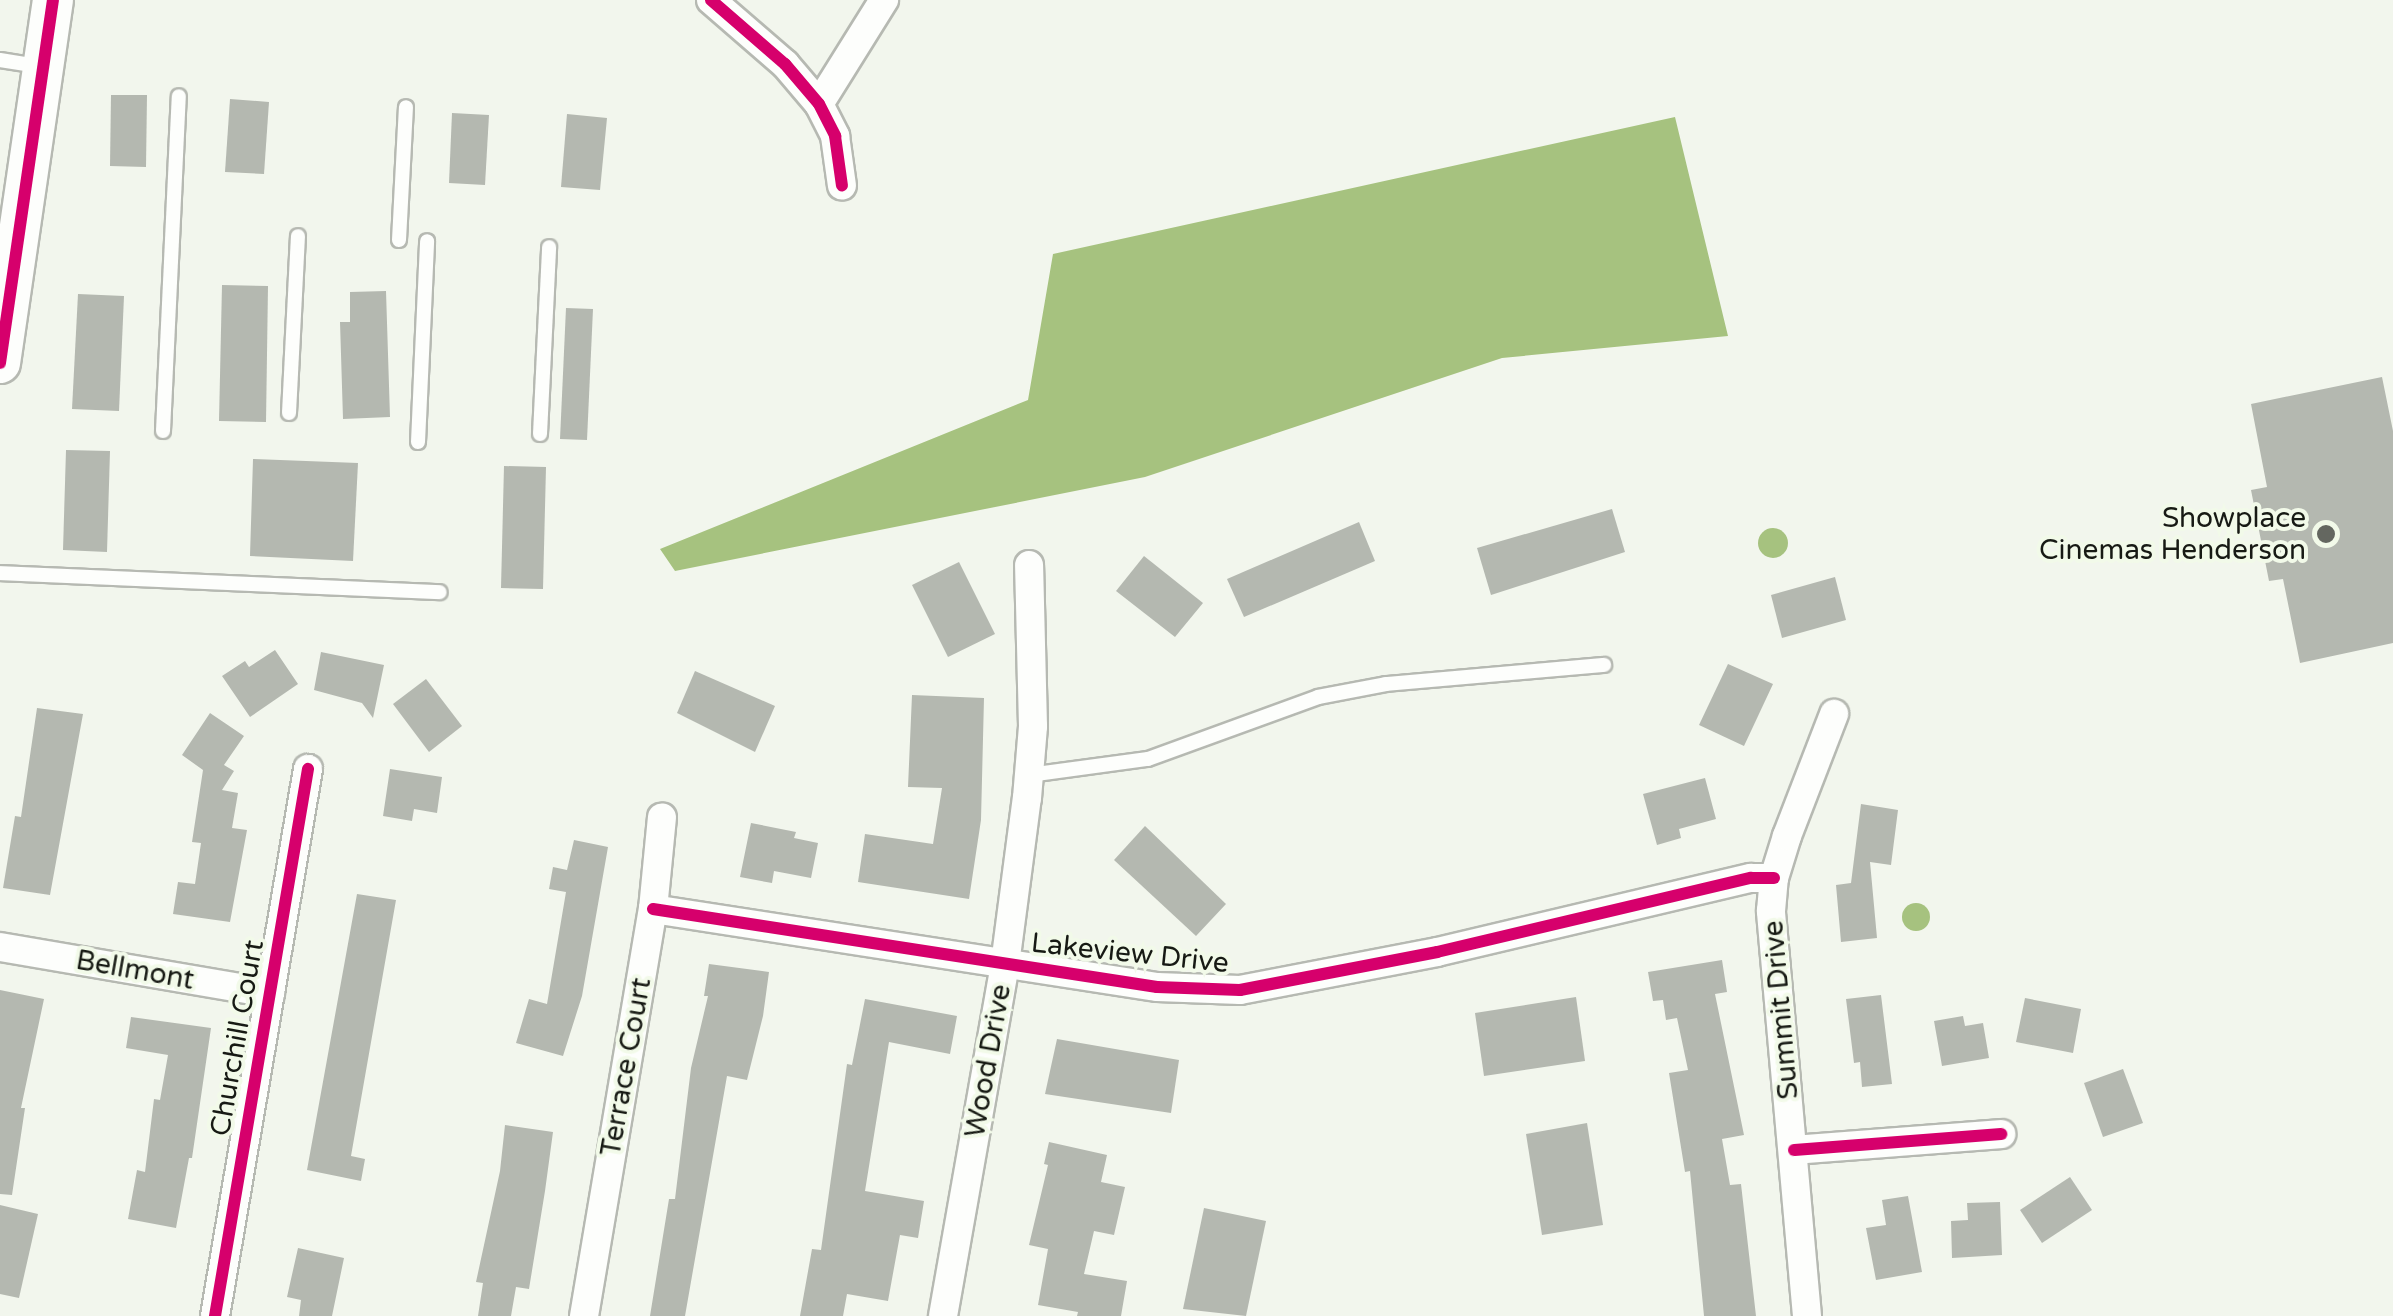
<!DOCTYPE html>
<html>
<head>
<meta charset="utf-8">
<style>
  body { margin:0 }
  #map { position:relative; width:2393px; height:1316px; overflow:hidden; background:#f2f6ed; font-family:"Varela Round",sans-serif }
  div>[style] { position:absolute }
  .water>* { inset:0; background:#a6c27f }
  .round { border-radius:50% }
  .building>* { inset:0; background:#b4b8b0 }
  .roads { filter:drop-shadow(2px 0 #b6b9b2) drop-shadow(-2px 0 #b6b9b2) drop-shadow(0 2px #b6b9b2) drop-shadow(0 -2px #b6b9b2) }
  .lane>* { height:14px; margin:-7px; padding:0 7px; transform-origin:7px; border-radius:7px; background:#fdfefc }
  .street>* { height:28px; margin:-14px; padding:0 14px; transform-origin:14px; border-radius:14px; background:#fdfefc }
  .secondary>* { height:40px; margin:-20px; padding:0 20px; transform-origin:20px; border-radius:20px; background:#fdfefc }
  .cycleway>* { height:12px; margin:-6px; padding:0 6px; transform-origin:6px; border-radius:6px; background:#d6006c }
  .dots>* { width:28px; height:28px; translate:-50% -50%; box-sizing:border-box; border:5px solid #f2fae9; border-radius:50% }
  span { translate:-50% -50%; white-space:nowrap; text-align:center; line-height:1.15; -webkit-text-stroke:8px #f2fae9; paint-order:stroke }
  .poi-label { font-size:28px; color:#171a14 }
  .right { translate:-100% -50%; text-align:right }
  .street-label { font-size:28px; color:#171a14 }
</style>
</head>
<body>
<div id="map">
  <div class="water">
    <i style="clip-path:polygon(1675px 117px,1728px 336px,1502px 358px,1145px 477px,675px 571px,660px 549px,1028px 400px,1053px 254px)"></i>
    <i class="round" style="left:1758px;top:528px;width:30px;height:30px"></i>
    <i class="round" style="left:1902px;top:903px;width:28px;height:28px"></i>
  </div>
  <div class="building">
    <i style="clip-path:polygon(111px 95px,147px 95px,146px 167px,110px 166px)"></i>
    <i style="clip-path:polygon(230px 99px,269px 102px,264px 174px,225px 172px)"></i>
    <i style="clip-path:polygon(452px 113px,489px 115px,485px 185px,449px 183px)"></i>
    <i style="clip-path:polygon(567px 114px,607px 118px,600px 190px,561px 187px)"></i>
    <i style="clip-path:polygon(222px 285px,268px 286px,266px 422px,219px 421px)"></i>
    <i style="clip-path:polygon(386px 291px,390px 417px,343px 419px,340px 322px,350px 322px,350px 292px)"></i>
    <i style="clip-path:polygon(78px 294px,124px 296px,119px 411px,72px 409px)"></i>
    <i style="clip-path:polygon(566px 308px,593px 309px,587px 440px,560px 439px)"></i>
    <i style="clip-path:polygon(2382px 377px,2393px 431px,2393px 643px,2300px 663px,2283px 579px,2269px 581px,2251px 490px,2267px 487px,2251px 404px)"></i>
    <i style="clip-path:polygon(66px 450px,110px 451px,107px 552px,63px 550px)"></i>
    <i style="clip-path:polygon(253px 459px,358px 463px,353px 561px,250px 556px)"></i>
    <i style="clip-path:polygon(504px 466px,546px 467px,543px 589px,501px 588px)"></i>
    <i style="clip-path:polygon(1612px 509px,1625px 552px,1491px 595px,1477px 548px)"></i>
    <i style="clip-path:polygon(1359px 522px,1375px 561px,1244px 617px,1227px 579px)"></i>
    <i style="clip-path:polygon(1144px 556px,1203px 603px,1175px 637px,1116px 591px)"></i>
    <i style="clip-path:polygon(959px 562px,995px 634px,948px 657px,912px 585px)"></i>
    <i style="clip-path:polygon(1835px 577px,1846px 620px,1782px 638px,1771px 595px)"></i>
    <i style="clip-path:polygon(275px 650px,298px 684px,250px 717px,222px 676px,245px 661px,249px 667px)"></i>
    <i style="clip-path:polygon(321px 652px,384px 665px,373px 718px,362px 703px,314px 690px)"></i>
    <i style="clip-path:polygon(1728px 664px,1773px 684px,1744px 746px,1699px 725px)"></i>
    <i style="clip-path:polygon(695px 671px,775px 706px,755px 752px,677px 713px)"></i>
    <i style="clip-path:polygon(426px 679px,462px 726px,429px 752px,393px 704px)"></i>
    <i style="clip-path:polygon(912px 695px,984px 698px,981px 820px,969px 899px,858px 882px,865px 834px,933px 844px,942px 788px,908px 787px)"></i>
    <i style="clip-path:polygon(37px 708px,83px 714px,50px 895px,3px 888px,15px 816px,21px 817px)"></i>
    <i style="clip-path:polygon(210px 713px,244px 736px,224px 765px,234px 771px,222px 790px,238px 793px,232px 828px,247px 830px,230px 922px,173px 914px,178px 882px,195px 884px,201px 843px,192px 842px,203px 770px,182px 755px)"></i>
    <i style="clip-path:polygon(390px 769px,442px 777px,437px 813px,414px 809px,412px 821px,383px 816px)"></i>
    <i style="clip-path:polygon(1705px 778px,1716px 819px,1679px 829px,1681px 838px,1657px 845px,1643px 794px)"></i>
    <i style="clip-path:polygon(1861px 804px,1898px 810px,1891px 865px,1870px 862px,1877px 938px,1841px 942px,1836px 885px,1851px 883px)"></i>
    <i style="clip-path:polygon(751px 823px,796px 832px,794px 838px,818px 843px,811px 878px,774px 871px,772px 883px,740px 877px)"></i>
    <i style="clip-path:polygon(1145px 826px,1226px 904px,1196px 936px,1114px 860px)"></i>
    <i style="clip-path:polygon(574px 840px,608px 847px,582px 996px,563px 1056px,516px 1043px,529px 999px,547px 1004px,566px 892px,549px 889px,553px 867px,567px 870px)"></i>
    <i style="clip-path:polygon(357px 894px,396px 900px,351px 1156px,365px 1159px,361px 1181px,307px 1170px)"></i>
    <i style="clip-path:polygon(1722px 960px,1727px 992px,1715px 994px,1744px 1135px,1722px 1139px,1730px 1185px,1741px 1184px,1756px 1316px,1704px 1316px,1690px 1171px,1685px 1172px,1669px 1073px,1688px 1070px,1677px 1018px,1666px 1020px,1663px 1000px,1653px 1001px,1648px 972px)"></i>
    <i style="clip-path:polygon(709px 964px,769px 972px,763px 1016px,747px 1080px,727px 1076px,685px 1316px,650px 1316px,669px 1199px,675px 1199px,691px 1068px,708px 996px,704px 996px)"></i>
    <i style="clip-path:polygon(0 990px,44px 999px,21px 1108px,25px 1108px,12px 1195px,0 1194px)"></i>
    <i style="clip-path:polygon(1881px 995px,1892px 1084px,1862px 1087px,1860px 1062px,1854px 1063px,1846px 999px)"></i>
    <i style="clip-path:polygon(1576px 997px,1585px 1061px,1484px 1076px,1475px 1013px)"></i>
    <i style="clip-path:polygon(2025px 998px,2081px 1009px,2073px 1053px,2016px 1042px)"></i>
    <i style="clip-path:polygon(865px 999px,957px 1016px,950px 1054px,889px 1042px,865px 1191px,924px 1201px,918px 1238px,900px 1235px,888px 1301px,847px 1294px,843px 1316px,800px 1316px,812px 1249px,821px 1250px,847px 1064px,852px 1065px)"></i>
    <i style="clip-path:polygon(1963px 1016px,1965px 1026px,1983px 1023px,1989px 1058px,1942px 1066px,1934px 1021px)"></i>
    <i style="clip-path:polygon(131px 1017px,211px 1028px,192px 1158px,189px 1158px,176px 1228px,128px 1219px,137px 1170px,145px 1172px,154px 1099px,160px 1100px,168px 1055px,126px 1048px)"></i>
    <i style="clip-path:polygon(1057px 1039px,1179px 1060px,1171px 1113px,1045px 1094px)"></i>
    <i style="clip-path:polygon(2123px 1069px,2143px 1123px,2103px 1137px,2084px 1083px)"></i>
    <i style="clip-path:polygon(1587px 1123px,1603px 1225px,1542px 1235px,1526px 1134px)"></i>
    <i style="clip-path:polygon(505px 1125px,553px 1132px,545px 1191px,529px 1289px,516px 1287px,511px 1316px,478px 1316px,483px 1283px,476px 1282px,500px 1171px)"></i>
    <i style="clip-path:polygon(1049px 1142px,1107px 1155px,1101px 1182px,1125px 1187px,1114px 1235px,1094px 1231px,1084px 1274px,1127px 1281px,1121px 1316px,1077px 1316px,1078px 1312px,1038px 1305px,1048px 1249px,1029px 1245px,1048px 1165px,1044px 1164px)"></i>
    <i style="clip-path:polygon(2070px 1177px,2092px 1210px,2042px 1243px,2020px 1210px)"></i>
    <i style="clip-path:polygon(1908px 1196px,1922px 1272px,1876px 1280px,1866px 1228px,1886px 1225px,1882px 1200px)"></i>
    <i style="clip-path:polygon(2000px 1202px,2002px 1255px,1952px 1258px,1951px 1221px,1968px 1220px,1967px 1203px)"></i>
    <i style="clip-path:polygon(0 1205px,38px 1214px,19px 1298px,0 1294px)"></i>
    <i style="clip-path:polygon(1204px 1208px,1266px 1221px,1246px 1316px,1183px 1309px)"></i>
    <i style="clip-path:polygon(298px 1248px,344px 1258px,332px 1316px,299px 1316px,301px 1300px,287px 1297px)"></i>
  </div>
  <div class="roads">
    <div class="lane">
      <i style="left:0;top:60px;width:39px;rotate:9deg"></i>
      <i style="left:399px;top:240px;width:133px;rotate:-87deg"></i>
      <i style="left:289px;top:413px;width:177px;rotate:-87.1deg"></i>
      <i style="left:163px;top:431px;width:335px;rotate:-87.3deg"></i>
      <i style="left:540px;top:434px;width:187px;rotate:-87.2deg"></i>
      <i style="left:418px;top:442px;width:201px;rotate:-87.4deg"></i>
      <i style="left:0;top:573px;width:440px;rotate:2.5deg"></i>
      <i style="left:1029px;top:775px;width:120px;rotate:-7.7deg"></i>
      <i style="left:1148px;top:759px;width:181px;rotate:-20deg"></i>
      <i style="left:1318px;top:697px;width:69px;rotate:-10.8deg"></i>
      <i style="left:1386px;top:684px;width:219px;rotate:-5deg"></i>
    </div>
    <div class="street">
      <i style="left:711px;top:0;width:98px;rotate:40.9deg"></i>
      <i style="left:785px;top:64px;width:52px;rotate:49.6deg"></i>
      <i style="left:819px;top:104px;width:36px;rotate:63deg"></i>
      <i style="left:835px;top:136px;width:50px;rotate:82deg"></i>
      <i style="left:819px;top:104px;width:123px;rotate:-58deg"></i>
      <i style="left:653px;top:909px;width:510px;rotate:8.8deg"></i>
      <i style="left:1157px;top:987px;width:83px;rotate:2.1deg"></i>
      <i style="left:1240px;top:990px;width:201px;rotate:-10.9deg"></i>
      <i style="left:1437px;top:952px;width:323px;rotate:-13.3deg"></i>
      <i style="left:1751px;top:878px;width:23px"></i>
      <i style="left:0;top:947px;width:274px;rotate:9.7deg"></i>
      <i style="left:1794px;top:1150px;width:208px;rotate:-4.4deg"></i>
      <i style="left:215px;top:1316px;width:555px;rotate:-80.35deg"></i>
      <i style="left:584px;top:1316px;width:413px;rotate:-80.4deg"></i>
      <i style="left:653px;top:909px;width:92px;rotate:-84.4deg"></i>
      <i style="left:943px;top:1316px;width:357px;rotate:-80deg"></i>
      <i style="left:1005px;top:964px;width:167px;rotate:-82.5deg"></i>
      <i style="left:1027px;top:798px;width:72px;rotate:-85.2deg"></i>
      <i style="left:1033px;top:726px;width:161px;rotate:-91.4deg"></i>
      <i style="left:1807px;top:1316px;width:407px;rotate:-95.1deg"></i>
      <i style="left:1771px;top:911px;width:33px;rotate:-85deg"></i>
      <i style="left:1774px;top:878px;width:44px;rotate:-72.8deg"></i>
      <i style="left:1787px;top:836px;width:131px;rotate:-68.9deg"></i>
    </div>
    <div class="secondary">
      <i style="left:0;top:363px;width:367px;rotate:-81.7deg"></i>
    </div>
  </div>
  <div class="cycleway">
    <i style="left:711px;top:0;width:98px;rotate:40.9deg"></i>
    <i style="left:785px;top:64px;width:52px;rotate:49.6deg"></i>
    <i style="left:819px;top:104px;width:36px;rotate:63deg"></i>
    <i style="left:835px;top:136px;width:50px;rotate:82deg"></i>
    <i style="left:0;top:363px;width:367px;rotate:-81.7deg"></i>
    <i style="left:653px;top:909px;width:510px;rotate:8.8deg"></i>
    <i style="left:1157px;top:987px;width:83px;rotate:2.1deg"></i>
    <i style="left:1240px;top:990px;width:201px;rotate:-10.9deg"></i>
    <i style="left:1437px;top:952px;width:323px;rotate:-13.3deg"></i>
    <i style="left:1751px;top:878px;width:23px"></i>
    <i style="left:1794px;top:1150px;width:208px;rotate:-4.4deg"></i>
    <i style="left:215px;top:1316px;width:555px;rotate:-80.35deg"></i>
  </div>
  <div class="dots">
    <i style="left:2326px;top:534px;background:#646760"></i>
  </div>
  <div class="poi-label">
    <span class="right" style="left:2306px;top:534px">Showplace<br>Cinemas Henderson</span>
  </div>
  <div class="street-label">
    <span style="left:1130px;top:953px;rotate:6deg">Lakeview Drive</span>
    <span style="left:135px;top:970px;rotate:10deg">Bellmont</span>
    <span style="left:1781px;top:1010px;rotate:-95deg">Summit Drive</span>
    <span style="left:237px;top:1038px;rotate:-80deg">Churchill Court</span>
    <span style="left:988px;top:1061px;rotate:-80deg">Wood Drive</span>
    <span style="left:626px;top:1067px;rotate:-80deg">Terrace Court</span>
  </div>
</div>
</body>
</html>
